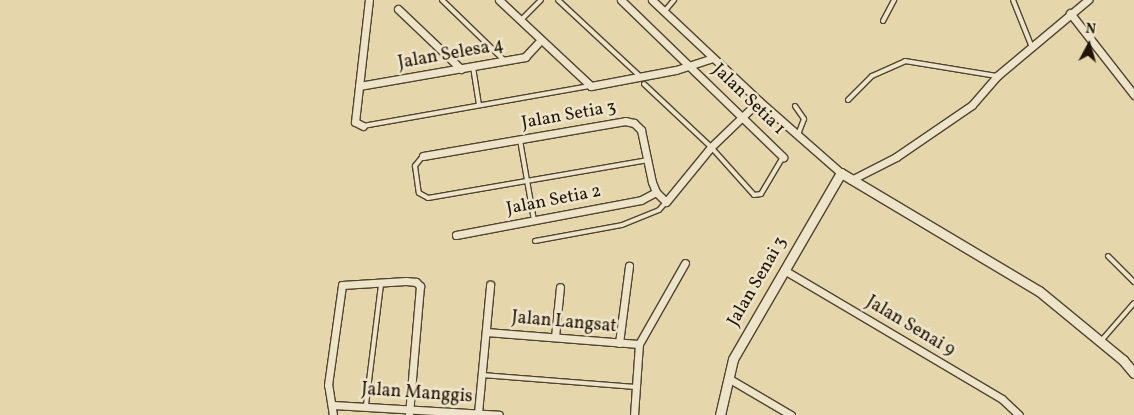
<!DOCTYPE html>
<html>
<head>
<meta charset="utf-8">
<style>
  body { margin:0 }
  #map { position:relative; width:1134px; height:415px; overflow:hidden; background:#e5d6ac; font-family:Vollkorn,serif }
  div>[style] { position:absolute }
  .roads { filter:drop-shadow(1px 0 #514430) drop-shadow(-1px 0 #514430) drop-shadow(0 1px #514430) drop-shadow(0 -1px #514430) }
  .service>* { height:4px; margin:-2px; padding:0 2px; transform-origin:2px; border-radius:2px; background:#eee4c9 }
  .minor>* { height:7px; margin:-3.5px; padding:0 3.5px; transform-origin:3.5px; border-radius:3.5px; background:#eee4c9 }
  .tertiary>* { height:9px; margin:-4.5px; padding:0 4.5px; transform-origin:4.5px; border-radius:4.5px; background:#eee4c9 }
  span { translate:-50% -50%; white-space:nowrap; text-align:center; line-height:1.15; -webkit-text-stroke:5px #eee4c9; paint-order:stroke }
  .street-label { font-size:18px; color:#201406 }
  .north { position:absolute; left:1064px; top:20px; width:50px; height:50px; -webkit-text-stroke:4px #eee4c9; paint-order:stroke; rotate:6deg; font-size:14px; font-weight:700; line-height:20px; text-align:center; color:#201406 }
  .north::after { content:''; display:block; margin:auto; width:18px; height:22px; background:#201406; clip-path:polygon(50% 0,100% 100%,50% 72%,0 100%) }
</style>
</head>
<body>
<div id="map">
  <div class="roads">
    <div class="service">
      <i style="left:442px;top:0;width:88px;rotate:44.1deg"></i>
      <i style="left:558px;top:0;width:113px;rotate:42.9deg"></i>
      <i style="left:1013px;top:0;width:48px;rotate:68.2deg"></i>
      <i style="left:664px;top:12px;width:16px;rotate:-50deg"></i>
      <i style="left:521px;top:20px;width:28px;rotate:-45deg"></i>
      <i style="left:883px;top:21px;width:24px;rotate:-62deg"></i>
      <i style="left:473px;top:67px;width:38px;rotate:81deg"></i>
      <i style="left:644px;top:84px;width:92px;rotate:43.2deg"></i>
      <i style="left:711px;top:147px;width:64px;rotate:48.1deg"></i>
      <i style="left:754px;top:195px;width:7px;rotate:-8deg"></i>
      <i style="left:761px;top:194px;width:43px;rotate:-59.3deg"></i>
      <i style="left:848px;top:100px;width:34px;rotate:-45deg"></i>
      <i style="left:872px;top:76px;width:36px;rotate:-24deg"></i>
      <i style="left:905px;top:61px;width:93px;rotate:9.3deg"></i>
      <i style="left:795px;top:106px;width:16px;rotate:55deg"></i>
      <i style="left:804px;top:119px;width:17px;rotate:111deg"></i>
      <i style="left:363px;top:126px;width:230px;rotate:-10deg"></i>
      <i style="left:520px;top:140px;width:81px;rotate:80.1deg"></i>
      <i style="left:423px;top:156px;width:13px;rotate:129deg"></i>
      <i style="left:415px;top:166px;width:27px;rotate:82deg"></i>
      <i style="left:419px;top:193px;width:10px;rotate:29deg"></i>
      <i style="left:428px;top:198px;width:222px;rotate:-9.8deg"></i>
      <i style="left:535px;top:241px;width:88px;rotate:-10.4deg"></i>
      <i style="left:622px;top:225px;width:40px;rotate:-22deg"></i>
      <i style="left:659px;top:210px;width:11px;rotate:-49deg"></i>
      <i style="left:1108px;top:256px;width:37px;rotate:45deg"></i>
      <i style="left:1101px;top:341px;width:50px;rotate:-49deg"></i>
      <i style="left:482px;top:375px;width:154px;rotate:4.5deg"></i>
      <i style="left:366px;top:405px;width:122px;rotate:-82.9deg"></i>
    </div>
    <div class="minor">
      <i style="left:499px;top:0;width:126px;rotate:43.1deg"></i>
      <i style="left:591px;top:86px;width:86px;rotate:-10.7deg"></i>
      <i style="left:676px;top:70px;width:38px;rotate:-18deg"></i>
      <i style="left:621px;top:0;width:226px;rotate:44.1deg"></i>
      <i style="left:652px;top:0;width:147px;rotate:43.3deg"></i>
      <i style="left:759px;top:101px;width:109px;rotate:41.3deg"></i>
      <i style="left:398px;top:9px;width:87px;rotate:43.6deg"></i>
      <i style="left:1070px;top:13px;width:104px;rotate:52deg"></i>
      <i style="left:359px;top:86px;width:169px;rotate:-9.9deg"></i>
      <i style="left:525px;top:57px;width:23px;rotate:-47deg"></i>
      <i style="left:363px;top:126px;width:9px;rotate:-153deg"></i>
      <i style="left:355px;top:122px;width:123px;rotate:-83.5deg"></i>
      <i style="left:423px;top:156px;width:205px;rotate:-9.8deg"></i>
      <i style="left:625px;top:121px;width:9px;rotate:13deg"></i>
      <i style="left:634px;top:123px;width:10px;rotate:45deg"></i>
      <i style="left:641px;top:130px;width:53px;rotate:78.1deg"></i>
      <i style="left:652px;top:182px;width:11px;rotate:68deg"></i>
      <i style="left:656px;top:192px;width:14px;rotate:45deg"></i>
      <i style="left:666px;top:202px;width:71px;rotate:-50.7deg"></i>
      <i style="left:711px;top:147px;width:66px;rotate:-43.8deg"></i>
      <i style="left:851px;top:180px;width:51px;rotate:-27.1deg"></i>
      <i style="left:896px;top:157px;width:92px;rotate:-34.4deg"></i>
      <i style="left:972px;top:105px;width:38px;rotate:-49deg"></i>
      <i style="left:997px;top:76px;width:119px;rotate:-39.9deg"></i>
      <i style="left:456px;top:235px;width:188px;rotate:-10.7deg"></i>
      <i style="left:641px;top:200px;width:17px;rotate:-28deg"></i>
      <i style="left:784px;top:270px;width:253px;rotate:30.6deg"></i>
      <i style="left:1002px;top:399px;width:23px;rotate:43deg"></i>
      <i style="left:486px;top:332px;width:153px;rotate:4.5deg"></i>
      <i style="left:555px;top:337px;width:50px;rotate:-84.3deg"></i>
      <i style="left:619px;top:343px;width:78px;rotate:-82.6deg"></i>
      <i style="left:728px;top:378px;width:73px;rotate:30.4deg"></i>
      <i style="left:333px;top:405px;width:166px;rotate:3.4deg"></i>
      <i style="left:478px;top:413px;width:129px;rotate:-84.6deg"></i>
      <i style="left:333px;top:415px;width:30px;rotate:-99deg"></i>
      <i style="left:328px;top:385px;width:101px;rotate:-82deg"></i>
      <i style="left:342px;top:285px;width:64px;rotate:-3.6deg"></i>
      <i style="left:406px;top:281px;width:10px;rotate:6deg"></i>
      <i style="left:416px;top:282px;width:6px;rotate:45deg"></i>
      <i style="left:420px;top:286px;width:129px;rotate:94.9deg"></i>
      <i style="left:634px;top:415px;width:71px;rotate:-86deg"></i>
      <i style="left:639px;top:344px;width:93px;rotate:-60.4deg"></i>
    </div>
    <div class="tertiary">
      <i style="left:720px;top:415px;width:57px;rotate:-76.9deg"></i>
      <i style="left:733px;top:359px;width:215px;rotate:-59.9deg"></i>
      <i style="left:841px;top:173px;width:230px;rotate:30.8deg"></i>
      <i style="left:1039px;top:291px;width:109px;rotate:39.4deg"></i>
      <i style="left:1123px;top:360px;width:17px;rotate:50deg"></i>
    </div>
  </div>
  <div class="street-label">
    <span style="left:451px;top:55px;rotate:-10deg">Jalan Selesa 4</span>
    <span style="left:748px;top:100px;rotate:44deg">Jalan Setia 1</span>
    <span style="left:569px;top:116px;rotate:-10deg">Jalan Setia 3</span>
    <span style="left:554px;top:201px;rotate:-11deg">Jalan Setia 2</span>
    <span style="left:758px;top:282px;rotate:-60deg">Jalan Senai 3</span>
    <span style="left:564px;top:323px;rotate:5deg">Jalan Langsat</span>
    <span style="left:910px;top:327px;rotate:31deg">Jalan Senai 9</span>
    <span style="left:417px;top:394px;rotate:4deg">Jalan Manggis</span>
  </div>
  <div class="north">N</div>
</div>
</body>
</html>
